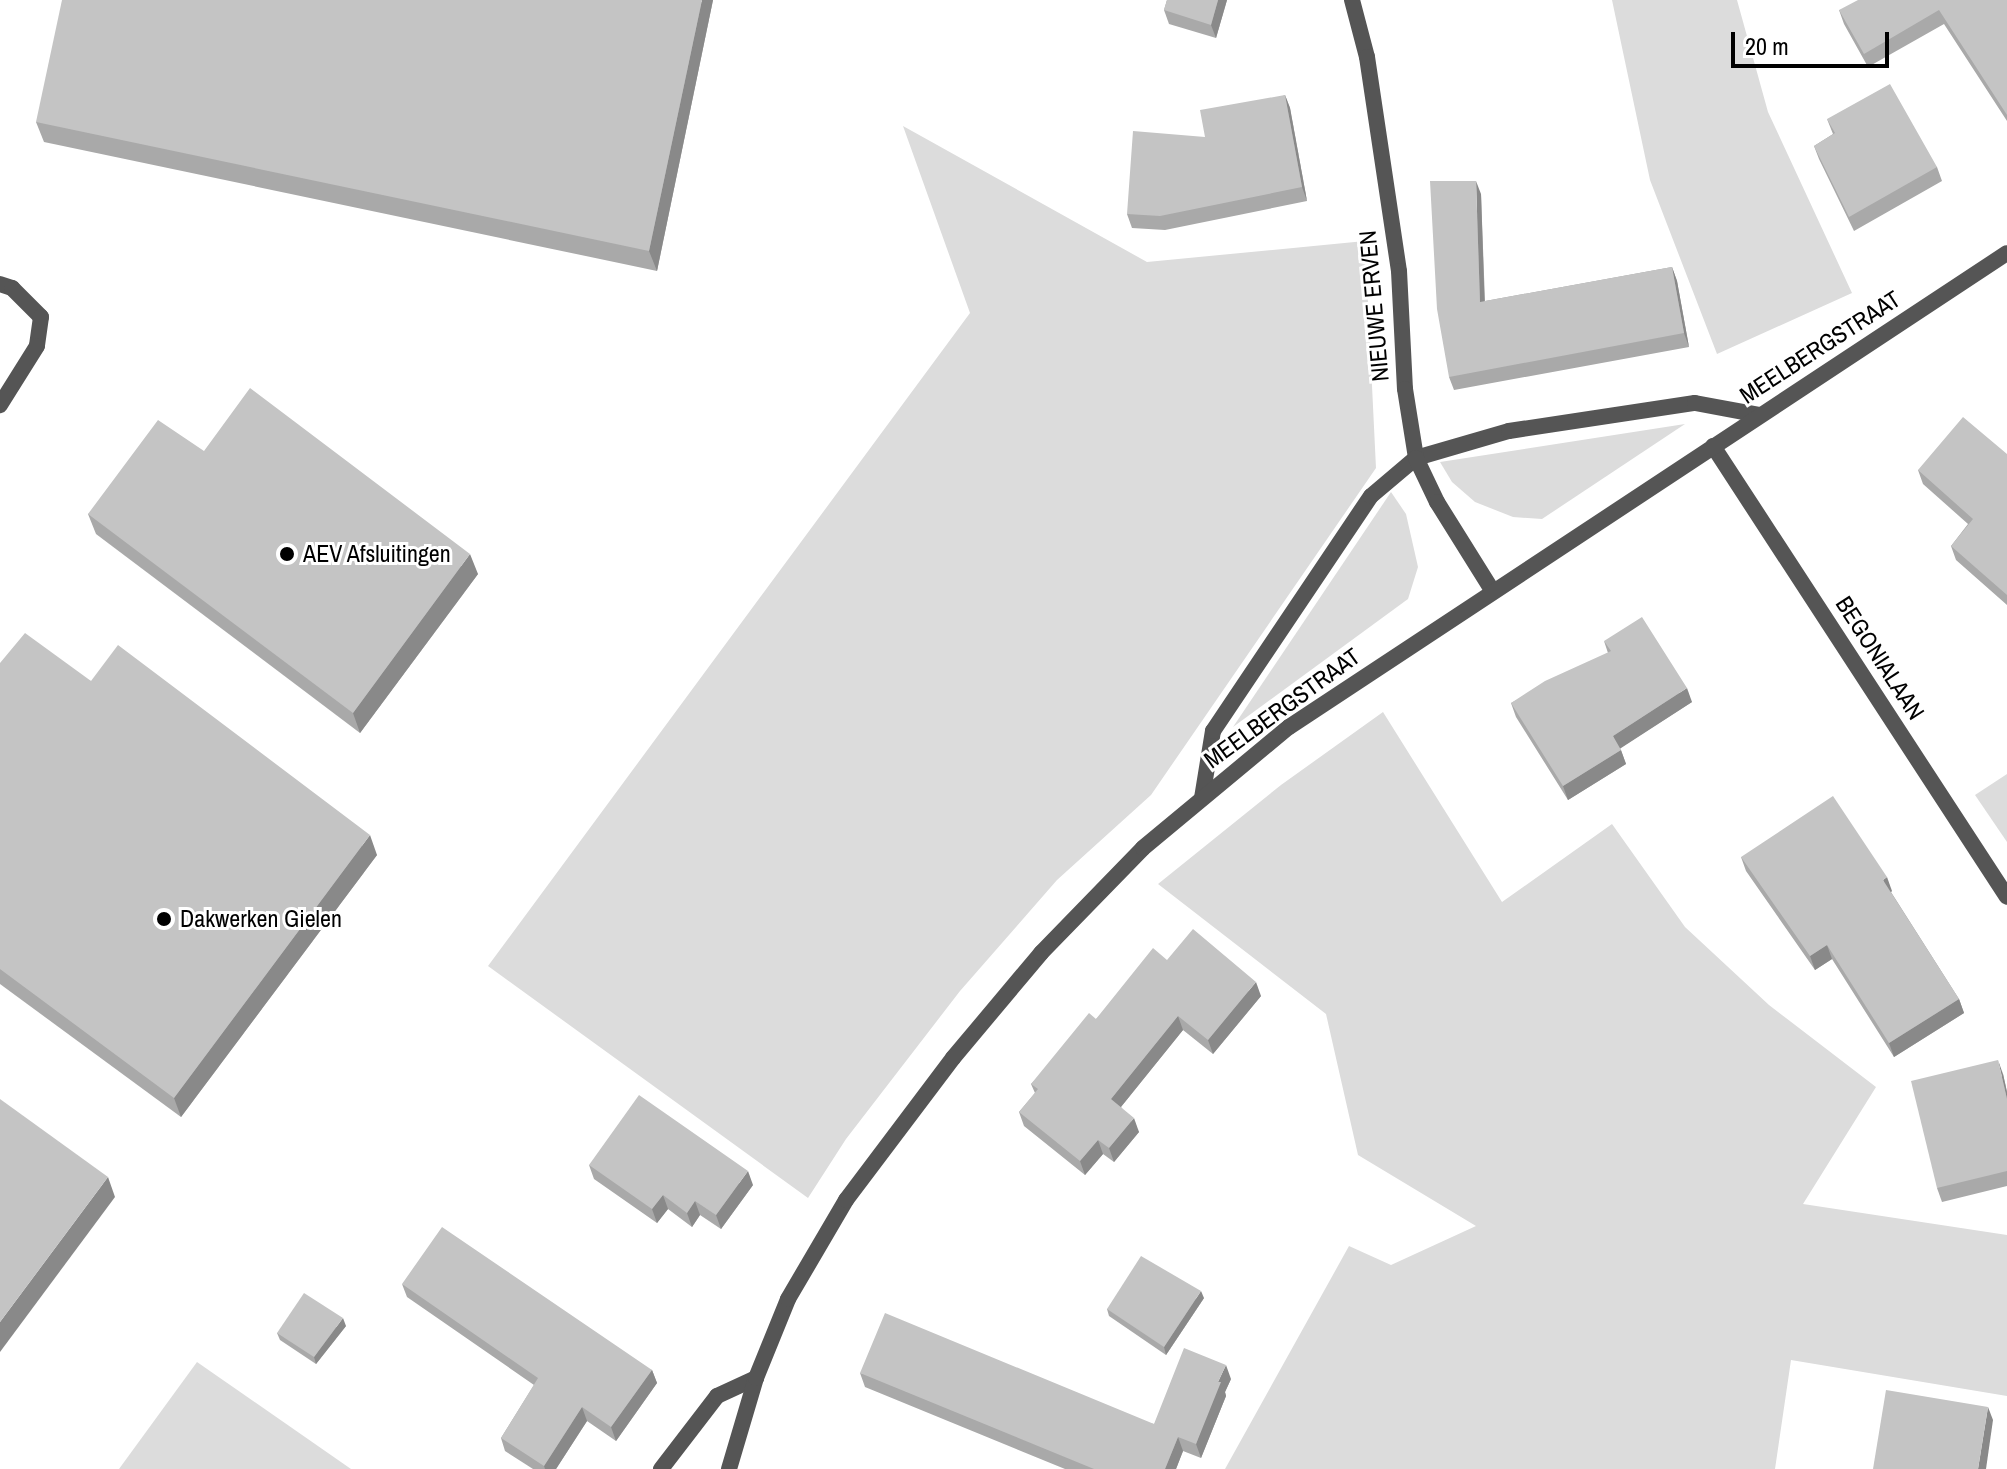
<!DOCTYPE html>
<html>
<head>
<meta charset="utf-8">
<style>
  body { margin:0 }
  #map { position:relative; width:2007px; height:1469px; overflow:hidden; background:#fff; font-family:"Archivo Narrow",sans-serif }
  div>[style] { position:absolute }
  .green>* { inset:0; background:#dcdcdc }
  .lane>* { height:16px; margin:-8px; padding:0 8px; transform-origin:8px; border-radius:8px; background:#555 }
  .street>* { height:16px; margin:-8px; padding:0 8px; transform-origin:8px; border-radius:8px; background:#555 }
  .wall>* { inset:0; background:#a9a9a9 }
  .shaded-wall>* { inset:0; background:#898989 }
  .building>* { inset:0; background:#c4c4c4 }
  .dots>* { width:22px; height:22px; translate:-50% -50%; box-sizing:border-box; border:4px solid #fff; border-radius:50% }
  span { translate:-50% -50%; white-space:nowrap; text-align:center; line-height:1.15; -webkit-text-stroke:6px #fff; paint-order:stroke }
  .street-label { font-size:24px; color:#000 }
  .poi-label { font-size:24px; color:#000 }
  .left { translate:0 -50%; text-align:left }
  .scale { position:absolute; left:1731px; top:32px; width:158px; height:36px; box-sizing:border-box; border:4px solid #000; border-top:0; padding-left:10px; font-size:24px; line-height:28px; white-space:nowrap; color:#000; -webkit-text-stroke:6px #fff; paint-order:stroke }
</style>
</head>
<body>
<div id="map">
  <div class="green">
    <i style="clip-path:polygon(1612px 0,1737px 0,1768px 112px,1852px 293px,1717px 354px,1650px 180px)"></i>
    <i style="clip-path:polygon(903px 126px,1147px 262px,1365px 241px,1376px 468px,1151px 795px,1057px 880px,960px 991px,846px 1139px,808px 1198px,488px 966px,970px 313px)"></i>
    <i style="clip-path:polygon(1685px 424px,1542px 519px,1513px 517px,1475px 502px,1452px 482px,1440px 462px)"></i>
    <i style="clip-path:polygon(1391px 492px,1406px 514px,1418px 567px,1408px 599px,1233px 727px)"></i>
    <i style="clip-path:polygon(1383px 712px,1502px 902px,1612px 824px,1685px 927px,1769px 1005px,1876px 1087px,1803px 1204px,2007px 1235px,2007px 1396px,1791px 1360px,1775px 1469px,1225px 1469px,1349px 1246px,1391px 1265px,1476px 1226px,1358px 1155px,1326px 1014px,1158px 884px,1281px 785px)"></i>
    <i style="clip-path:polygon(2007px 774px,2007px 842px,1975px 795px)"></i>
    <i style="clip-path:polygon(197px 1362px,351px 1469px,119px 1469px)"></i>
  </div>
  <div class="lane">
    <i style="left:1202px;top:798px;width:68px;rotate:-80.7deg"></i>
    <i style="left:1213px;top:731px;width:283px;rotate:-56.1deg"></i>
    <i style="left:1371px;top:496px;width:59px;rotate:-40.2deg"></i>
    <i style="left:1416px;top:458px;width:97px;rotate:-16.2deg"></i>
    <i style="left:1509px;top:431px;width:188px;rotate:-8.6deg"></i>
    <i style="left:1695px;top:403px;width:65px;rotate:10.6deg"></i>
  </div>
  <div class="street">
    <i style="left:1352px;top:0;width:59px;rotate:75.3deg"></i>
    <i style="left:1367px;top:57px;width:216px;rotate:81.5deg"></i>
    <i style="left:1399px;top:271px;width:118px;rotate:87.1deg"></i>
    <i style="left:1405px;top:389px;width:70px;rotate:80.9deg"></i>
    <i style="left:1416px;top:458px;width:49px;rotate:64.5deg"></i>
    <i style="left:1437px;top:502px;width:104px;rotate:58deg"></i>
    <i style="left:0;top:284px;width:13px;rotate:18deg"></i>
    <i style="left:12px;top:288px;width:41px;rotate:45deg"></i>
    <i style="left:41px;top:317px;width:29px;rotate:98deg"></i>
    <i style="left:37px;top:346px;width:70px;rotate:122.1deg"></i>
    <i style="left:1713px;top:446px;width:538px;rotate:56.9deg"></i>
    <i style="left:661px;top:1469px;width:92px;rotate:-52.5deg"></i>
    <i style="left:717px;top:1396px;width:43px;rotate:-24.8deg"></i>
    <i style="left:729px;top:1469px;width:95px;rotate:-73.5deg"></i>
    <i style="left:756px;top:1378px;width:85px;rotate:-67.9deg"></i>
    <i style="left:788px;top:1299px;width:115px;rotate:-59.6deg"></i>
    <i style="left:846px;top:1200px;width:178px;rotate:-53deg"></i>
    <i style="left:953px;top:1058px;width:137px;rotate:-50deg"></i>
    <i style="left:1041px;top:953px;width:146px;rotate:-45.8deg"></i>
    <i style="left:1143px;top:848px;width:190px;rotate:-39.7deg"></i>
    <i style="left:1289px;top:727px;width:860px;rotate:-33.43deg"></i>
  </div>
  <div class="wall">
    <i style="clip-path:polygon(713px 0,657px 271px,44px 142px,36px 122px)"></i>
    <i style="clip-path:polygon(1167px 0,1227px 0,1216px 38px,1169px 24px,1164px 10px)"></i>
    <i style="clip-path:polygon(2007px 0,2007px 121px,1944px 24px,1868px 67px,1844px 24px,1839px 10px)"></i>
    <i style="clip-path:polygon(1285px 95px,1290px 108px,1307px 201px,1165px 230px,1132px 228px,1127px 214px,1205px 137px)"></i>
    <i style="clip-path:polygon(1827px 119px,1937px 167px,1942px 181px,1854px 231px,1819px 159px,1814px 146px,1833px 134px)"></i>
    <i style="clip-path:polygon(1481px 194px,1485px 301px,1672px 267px,1677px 281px,1689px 347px,1454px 390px,1449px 377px)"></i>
    <i style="clip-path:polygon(204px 451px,478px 574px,360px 733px,96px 534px,88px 514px)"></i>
    <i style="clip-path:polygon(2007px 454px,2007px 605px,1956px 560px,1951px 546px,1968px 524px,1923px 484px,1918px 470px)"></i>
    <i style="clip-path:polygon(1604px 641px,1692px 702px,1620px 748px,1626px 764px,1568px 800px,1516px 717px,1511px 703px,1608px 653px)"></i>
    <i style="clip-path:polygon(0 663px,91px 681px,377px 855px,181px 1117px,0 984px)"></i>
    <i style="clip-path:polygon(1741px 857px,1892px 891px,1891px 892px,1959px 999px,1964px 1013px,1894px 1057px,1832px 959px,1815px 970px,1746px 871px)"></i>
    <i style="clip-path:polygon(1167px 960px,1261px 996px,1213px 1054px,1183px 1030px,1121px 1107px,1139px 1132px,1114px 1162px,1103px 1154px,1085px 1175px,1024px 1126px,1019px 1112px,1035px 1093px,1031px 1084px,1096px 1019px)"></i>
    <i style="clip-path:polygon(2003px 1074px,2007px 1092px,2007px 1186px,1942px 1202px,1937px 1188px)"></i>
    <i style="clip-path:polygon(589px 1165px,753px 1185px,721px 1229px,700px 1215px,692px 1227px,668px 1209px,657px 1223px,594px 1179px)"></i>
    <i style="clip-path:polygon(402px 1284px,652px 1370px,657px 1383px,616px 1441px,587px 1421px,556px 1469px,533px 1469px,505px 1451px,501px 1438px,534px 1385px,407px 1297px)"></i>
    <i style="clip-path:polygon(1204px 1298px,1166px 1355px,1109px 1316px,1107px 1309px)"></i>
    <i style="clip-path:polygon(346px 1326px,316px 1364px,280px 1340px,277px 1333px)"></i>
    <i style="clip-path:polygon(860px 1373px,1154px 1424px,1231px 1379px,1225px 1392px,1226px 1396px,1201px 1458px,1183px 1451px,1176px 1469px,1065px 1469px,865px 1387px)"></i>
  </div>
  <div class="shaded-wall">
    <i style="clip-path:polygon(702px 0,713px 0,657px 271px,649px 251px)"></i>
    <i style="clip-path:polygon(1218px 0,1227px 0,1216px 38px,1211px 25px)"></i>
    <i style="clip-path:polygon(1285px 95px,1290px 108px,1307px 201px,1302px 187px)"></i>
    <i style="clip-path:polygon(1476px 181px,1481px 194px,1485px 316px,1480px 302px)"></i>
    <i style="clip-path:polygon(1672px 267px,1677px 281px,1689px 347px,1684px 333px)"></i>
    <i style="clip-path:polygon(470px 554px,478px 574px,360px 733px,353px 713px)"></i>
    <i style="clip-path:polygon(1687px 688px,1692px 702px,1618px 750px,1613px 736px)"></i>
    <i style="clip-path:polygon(1621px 750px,1626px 764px,1568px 800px,1563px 786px)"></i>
    <i style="clip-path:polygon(370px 835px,377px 855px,181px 1117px,174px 1098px)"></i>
    <i style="clip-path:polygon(1887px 877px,1892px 891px,1888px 894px,1883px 880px)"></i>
    <i style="clip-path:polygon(1827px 945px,1832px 959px,1815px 970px,1810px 956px)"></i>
    <i style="clip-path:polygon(1256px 982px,1261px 996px,1213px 1054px,1208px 1040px)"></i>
    <i style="clip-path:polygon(1959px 999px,1964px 1013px,1894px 1057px,1889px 1043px)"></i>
    <i style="clip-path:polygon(1178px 1016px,1183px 1030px,1116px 1113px,1111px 1099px)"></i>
    <i style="clip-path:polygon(1998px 1060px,2003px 1074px,2007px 1092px,2007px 1099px)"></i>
    <i style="clip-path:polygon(1134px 1118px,1139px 1132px,1114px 1162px,1109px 1148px)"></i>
    <i style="clip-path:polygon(1098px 1140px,1103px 1154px,1085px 1175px,1080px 1161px)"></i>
    <i style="clip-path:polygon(748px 1171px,753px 1185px,721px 1229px,716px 1215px)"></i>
    <i style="clip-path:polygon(108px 1177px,115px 1197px,0 1352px,0 1322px)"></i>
    <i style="clip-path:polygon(663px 1195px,668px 1209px,657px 1223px,652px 1209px)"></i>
    <i style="clip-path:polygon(695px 1201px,700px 1215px,692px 1227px,687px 1213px)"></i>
    <i style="clip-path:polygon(1201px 1291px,1204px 1298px,1166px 1355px,1164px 1347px)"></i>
    <i style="clip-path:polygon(343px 1318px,346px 1326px,316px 1364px,314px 1357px)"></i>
    <i style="clip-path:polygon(1226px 1365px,1231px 1379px,1225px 1392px,1226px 1396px,1201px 1458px,1196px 1444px,1218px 1382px)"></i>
    <i style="clip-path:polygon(652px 1370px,657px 1383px,616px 1441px,611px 1427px)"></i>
    <i style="clip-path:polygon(582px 1407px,587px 1421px,556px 1469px,545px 1469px,544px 1466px)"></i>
    <i style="clip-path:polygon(1988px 1407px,1993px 1420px,1986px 1469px,1978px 1469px)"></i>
    <i style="clip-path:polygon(1178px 1437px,1183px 1451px,1176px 1469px,1165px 1469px)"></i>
  </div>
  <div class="building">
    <i style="clip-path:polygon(62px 0,702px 0,649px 251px,36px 122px)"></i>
    <i style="clip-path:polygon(1167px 0,1218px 0,1211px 25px,1164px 10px)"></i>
    <i style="clip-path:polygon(1858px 0,2007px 0,2007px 115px,1939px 10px,1864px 54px,1839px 10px)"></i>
    <i style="clip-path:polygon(1890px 84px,1937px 167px,1849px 217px,1814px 146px,1835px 133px,1827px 119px)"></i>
    <i style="clip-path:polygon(1285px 95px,1302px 187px,1160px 216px,1127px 214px,1133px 131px,1205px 137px,1200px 110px)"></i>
    <i style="clip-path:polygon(1430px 181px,1476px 181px,1480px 302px,1672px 267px,1684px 333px,1449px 377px,1437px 309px)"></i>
    <i style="clip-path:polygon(250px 388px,470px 554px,353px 713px,88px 514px,158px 420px,204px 451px)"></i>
    <i style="clip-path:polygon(1963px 417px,2007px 454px,2007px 595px,1951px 546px,1973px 519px,1918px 470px)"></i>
    <i style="clip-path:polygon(1642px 617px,1687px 688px,1613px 736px,1621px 750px,1563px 786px,1511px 703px,1545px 681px,1611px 651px,1604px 641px)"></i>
    <i style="clip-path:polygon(25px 633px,91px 681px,118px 645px,370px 835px,174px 1098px,0 969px,0 663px)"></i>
    <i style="clip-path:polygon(1833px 796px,1887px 877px,1883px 880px,1959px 999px,1889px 1043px,1827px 945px,1810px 956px,1741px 857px)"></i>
    <i style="clip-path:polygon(1193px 929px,1256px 982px,1208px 1040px,1178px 1016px,1111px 1099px,1134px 1118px,1109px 1148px,1098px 1140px,1080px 1161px,1019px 1112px,1038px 1089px,1031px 1084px,1089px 1013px,1096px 1019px,1153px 948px,1167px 960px)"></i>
    <i style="clip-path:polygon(1998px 1060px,2007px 1099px,2007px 1171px,1937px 1188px,1911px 1081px)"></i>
    <i style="clip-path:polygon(639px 1095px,748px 1171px,716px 1215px,695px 1201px,687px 1213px,663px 1195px,652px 1209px,589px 1165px)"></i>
    <i style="clip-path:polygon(0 1099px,108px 1177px,0 1322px)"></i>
    <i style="clip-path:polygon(442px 1227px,652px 1370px,611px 1427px,582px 1407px,544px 1466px,501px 1438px,538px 1378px,402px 1284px)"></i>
    <i style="clip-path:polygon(1141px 1256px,1201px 1291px,1164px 1347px,1107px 1309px)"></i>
    <i style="clip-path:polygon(304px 1293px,343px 1318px,314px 1357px,277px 1333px)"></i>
    <i style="clip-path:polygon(885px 1313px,1154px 1424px,1184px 1348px,1226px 1365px,1218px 1382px,1221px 1382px,1196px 1444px,1178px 1437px,1165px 1469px,1094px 1469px,860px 1373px)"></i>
    <i style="clip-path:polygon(1886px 1390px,1988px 1407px,1978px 1469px,1873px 1469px)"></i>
  </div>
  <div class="dots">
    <i style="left:287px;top:554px;background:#000"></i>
    <i style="left:164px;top:919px;background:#000"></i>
  </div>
  <div class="street-label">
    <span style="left:1374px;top:306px;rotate:-95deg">NIEUWE ERVEN</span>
    <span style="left:1820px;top:347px;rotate:-33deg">MEELBERGSTRAAT</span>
    <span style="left:1880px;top:658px;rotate:57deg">BEGONIALAAN</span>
    <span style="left:1282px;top:708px;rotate:-36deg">MEELBERGSTRAAT</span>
  </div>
  <div class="poi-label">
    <span class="left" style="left:303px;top:554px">AEV Afsluitingen</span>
    <span class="left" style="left:180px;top:919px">Dakwerken Gielen</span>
  </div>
  <div class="scale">20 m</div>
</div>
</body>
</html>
